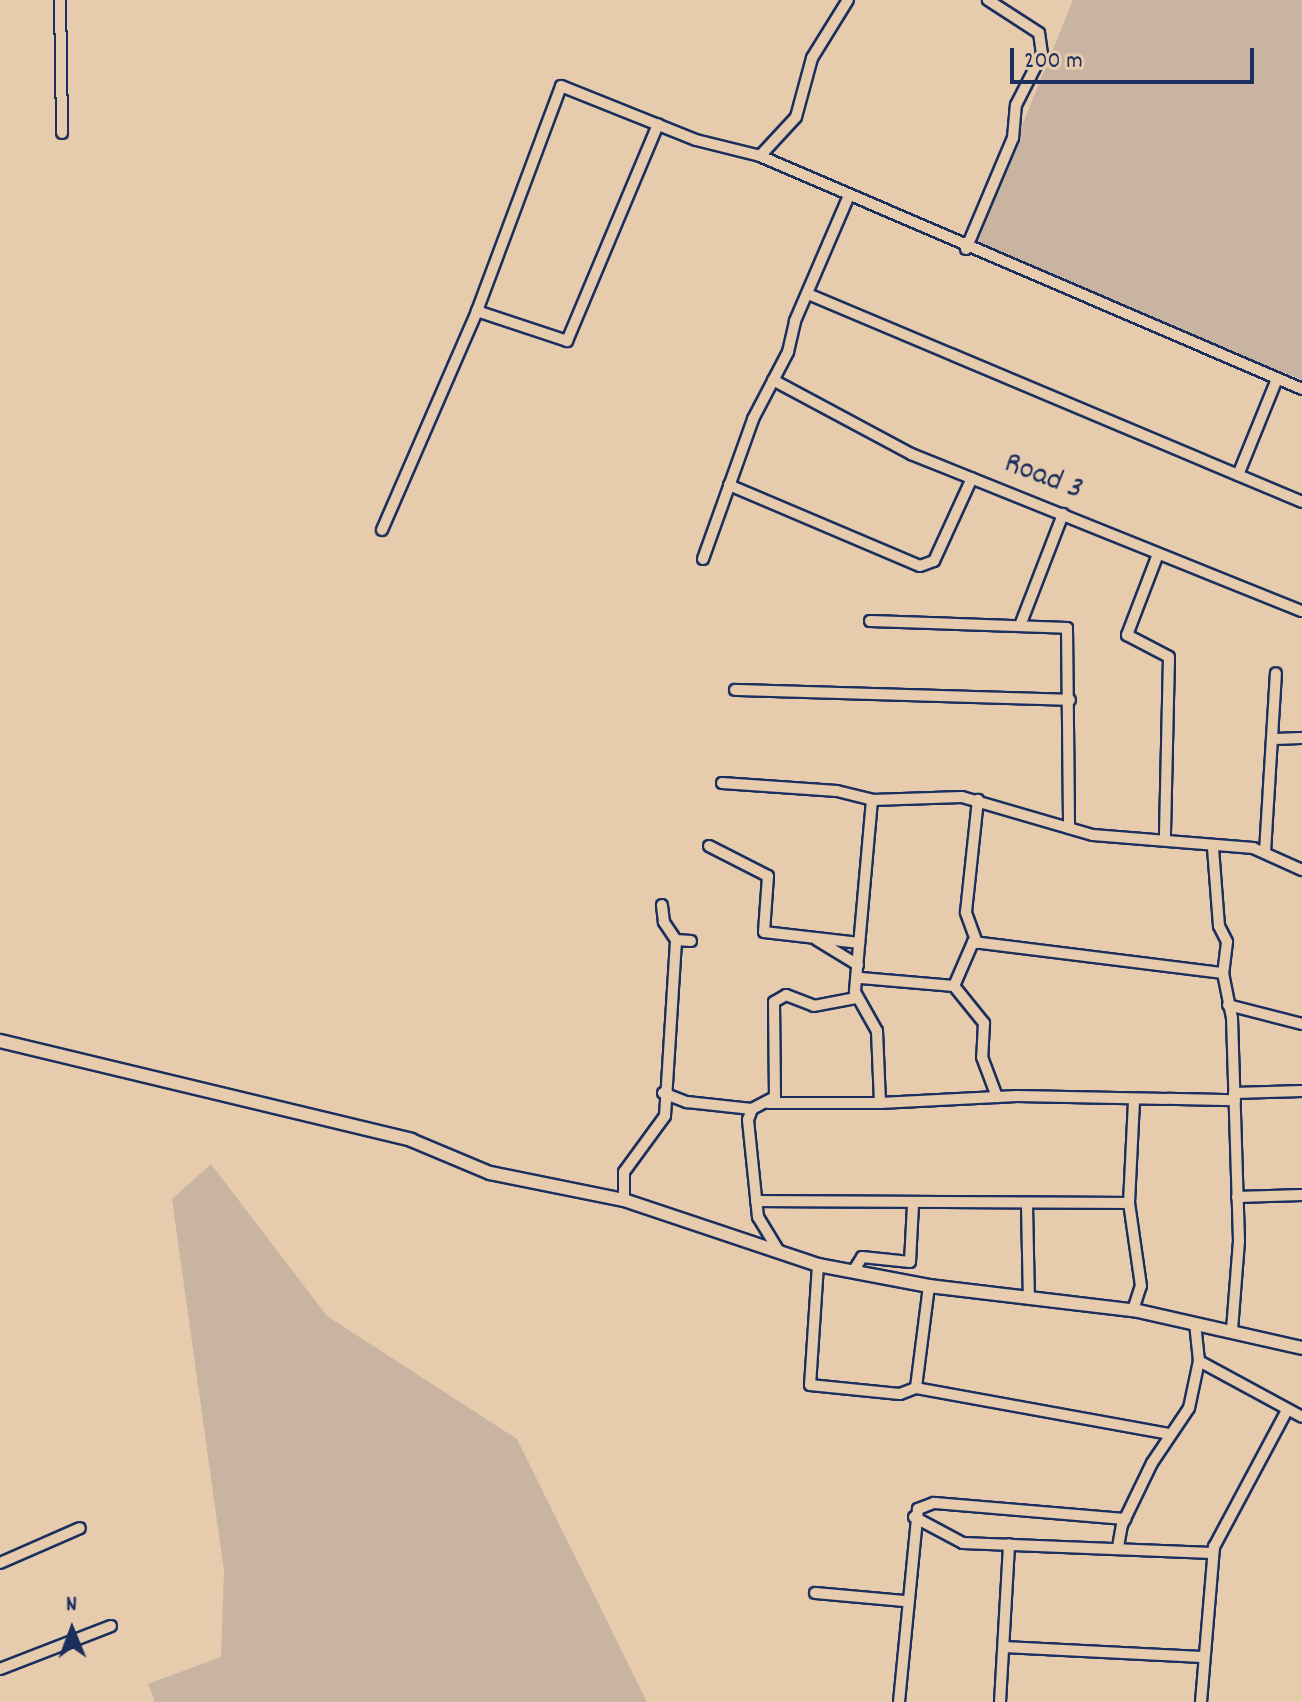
<!DOCTYPE html>
<html>
<head>
<meta charset="utf-8">
<style>
  body { margin:0 }
  #map { position:relative; width:1302px; height:1702px; overflow:hidden; background:#e6cbad; font-family:Dekko,sans-serif }
  div>[style] { position:absolute }
  .green>* { inset:0; background:#c9b4a1 }
  .roads { filter:drop-shadow(2px 0 #1b2f5e) drop-shadow(-2px 0 #1b2f5e) drop-shadow(0 2px #1b2f5e) drop-shadow(0 -2px #1b2f5e) }
  .minor>* { height:10px; margin:-5px; padding:0 5px; transform-origin:5px; border-radius:5px; background:#e6cbad }
  .major>* { height:12px; margin:-6px; padding:0 6px; transform-origin:6px; border-radius:6px; background:#e6cbad }
  span { translate:-50% -50%; white-space:nowrap; text-align:center; line-height:1.15; -webkit-text-stroke:7px #e6cbad; paint-order:stroke }
  .street-label { font-size:32px; color:#1b2f5e }
  .north { position:absolute; left:32px; top:1590px; width:80px; height:80px; -webkit-text-stroke:6px #e6cbad; paint-order:stroke; rotate:359deg; font-size:22px; font-weight:700; line-height:32px; text-align:center; color:#1b2f5e }
  .north::after { content:''; display:block; margin:auto; width:28px; height:36px; background:#1b2f5e; clip-path:polygon(50% 0,100% 100%,50% 72%,0 100%) }
  .scale { position:absolute; left:1010px; top:48px; width:244px; height:36px; box-sizing:border-box; border:4px solid #1b2f5e; border-top:0; padding-left:10px; font-size:24px; line-height:28px; white-space:nowrap; color:#1b2f5e; -webkit-text-stroke:6px #e6cbad; paint-order:stroke }
</style>
</head>
<body>
<div id="map">
  <div class="green">
    <i style="clip-path:polygon(1073px 0,1302px 0,1302px 380px,973px 246px)"></i>
    <i style="clip-path:polygon(211px 1164px,327px 1316px,517px 1439px,647px 1702px,155px 1702px,148px 1684px,221px 1657px,224px 1571px,172px 1199px)"></i>
  </div>
  <div class="roads">
    <div class="minor">
      <i style="left:60px;top:0;width:133px;rotate:89.1deg"></i>
      <i style="left:760px;top:156px;width:53px;rotate:-47.3deg"></i>
      <i style="left:796px;top:117px;width:61px;rotate:-74.8deg"></i>
      <i style="left:812px;top:58px;width:68px;rotate:-58.2deg"></i>
      <i style="left:966px;top:249px;width:121px;rotate:-67.1deg"></i>
      <i style="left:1013px;top:138px;width:33px;rotate:-85deg"></i>
      <i style="left:1016px;top:105px;width:57px;rotate:-63deg"></i>
      <i style="left:1042px;top:54px;width:21px;rotate:-98deg"></i>
      <i style="left:1039px;top:33px;width:61px;rotate:-147.1deg"></i>
      <i style="left:808px;top:294px;width:536px;rotate:22.83deg"></i>
      <i style="left:477px;top:311px;width:95px;rotate:18.4deg"></i>
      <i style="left:567px;top:341px;width:235px;rotate:-67.2deg"></i>
      <i style="left:773px;top:380px;width:157px;rotate:28.2deg"></i>
      <i style="left:911px;top:454px;width:421px;rotate:21.9deg"></i>
      <i style="left:1238px;top:475px;width:104px;rotate:-67.9deg"></i>
      <i style="left:729px;top:485px;width:207px;rotate:23deg"></i>
      <i style="left:920px;top:566px;width:15px;rotate:-20deg"></i>
      <i style="left:934px;top:561px;width:91px;rotate:-65.4deg"></i>
      <i style="left:382px;top:530px;width:239px;rotate:-66.5deg"></i>
      <i style="left:477px;top:311px;width:240px;rotate:-69.5deg"></i>
      <i style="left:561px;top:86px;width:145px;rotate:21.8deg"></i>
      <i style="left:696px;top:140px;width:66px;rotate:14deg"></i>
      <i style="left:760px;top:156px;width:590px;rotate:23.26deg"></i>
      <i style="left:1158px;top:554px;width:87px;rotate:110.9deg"></i>
      <i style="left:1127px;top:635px;width:47px;rotate:27.6deg"></i>
      <i style="left:1169px;top:657px;width:182px;rotate:91.3deg"></i>
      <i style="left:703px;top:559px;width:149px;rotate:-70.3deg"></i>
      <i style="left:753px;top:419px;width:76px;rotate:-62.4deg"></i>
      <i style="left:788px;top:352px;width:32px;rotate:-77deg"></i>
      <i style="left:795px;top:321px;width:134px;rotate:-66.7deg"></i>
      <i style="left:870px;top:621px;width:197px;rotate:2deg"></i>
      <i style="left:1067px;top:628px;width:200px;rotate:89.4deg"></i>
      <i style="left:1021px;top:623px;width:117px;rotate:-68.9deg"></i>
      <i style="left:735px;top:690px;width:335px;rotate:1.7deg"></i>
      <i style="left:1274px;top:739px;width:28px;rotate:-2deg"></i>
      <i style="left:722px;top:783px;width:115px;rotate:4deg"></i>
      <i style="left:837px;top:791px;width:36px;rotate:14deg"></i>
      <i style="left:872px;top:800px;width:90px;rotate:-1.9deg"></i>
      <i style="left:962px;top:797px;width:136px;rotate:16.2deg"></i>
      <i style="left:1093px;top:835px;width:161px;rotate:4.6deg"></i>
      <i style="left:1253px;top:848px;width:54px;rotate:24.2deg"></i>
      <i style="left:872px;top:800px;width:193px;rotate:95.1deg"></i>
      <i style="left:855px;top:992px;width:45px;rotate:60.6deg"></i>
      <i style="left:877px;top:1031px;width:72px;rotate:87.6deg"></i>
      <i style="left:880px;top:1103px;width:137px;rotate:-2.9deg"></i>
      <i style="left:1017px;top:1096px;width:218px;rotate:1.1deg"></i>
      <i style="left:709px;top:846px;width:66px;rotate:27deg"></i>
      <i style="left:768px;top:876px;width:56px;rotate:94.1deg"></i>
      <i style="left:764px;top:932px;width:96px;rotate:6.6deg"></i>
      <i style="left:1213px;top:848px;width:78px;rotate:85.6deg"></i>
      <i style="left:1219px;top:926px;width:18px;rotate:63deg"></i>
      <i style="left:1227px;top:942px;width:31px;rotate:97deg"></i>
      <i style="left:1265px;top:852px;width:179px;rotate:-86.5deg"></i>
      <i style="left:676px;top:940px;width:15px;rotate:4deg"></i>
      <i style="left:817px;top:940px;width:48px;rotate:31.4deg"></i>
      <i style="left:977px;top:943px;width:33px;rotate:-110deg"></i>
      <i style="left:966px;top:912px;width:113px;rotate:-83.9deg"></i>
      <i style="left:861px;top:978px;width:93px;rotate:4.9deg"></i>
      <i style="left:954px;top:986px;width:48px;rotate:-66.6deg"></i>
      <i style="left:973px;top:942px;width:252px;rotate:7.1deg"></i>
      <i style="left:1223px;top:973px;width:46px;rotate:78.7deg"></i>
      <i style="left:1232px;top:1018px;width:223px;rotate:88.2deg"></i>
      <i style="left:1239px;top:1241px;width:89px;rotate:94.5deg"></i>
      <i style="left:954px;top:986px;width:48px;rotate:51deg"></i>
      <i style="left:984px;top:1023px;width:34px;rotate:93deg"></i>
      <i style="left:982px;top:1057px;width:43px;rotate:69.4deg"></i>
      <i style="left:1228px;top:1005px;width:76px;rotate:14.4deg"></i>
      <i style="left:663px;top:1093px;width:26px;rotate:21deg"></i>
      <i style="left:687px;top:1102px;width:65px;rotate:6.1deg"></i>
      <i style="left:1234px;top:1093px;width:68px;rotate:-1.7deg"></i>
      <i style="left:768px;top:1103px;width:112px"></i>
      <i style="left:1237px;top:1197px;width:65px;rotate:-1.8deg"></i>
      <i style="left:624px;top:1200px;width:28px;rotate:-90deg"></i>
      <i style="left:624px;top:1172px;width:69px;rotate:-53.8deg"></i>
      <i style="left:665px;top:1116px;width:176px;rotate:-86.4deg"></i>
      <i style="left:676px;top:940px;width:22px;rotate:-124deg"></i>
      <i style="left:664px;top:922px;width:17px;rotate:-97deg"></i>
      <i style="left:756px;top:1201px;width:373px;rotate:0.3deg"></i>
      <i style="left:1027px;top:1206px;width:92px;rotate:88.8deg"></i>
      <i style="left:780px;top:1253px;width:42px;rotate:-121.4deg"></i>
      <i style="left:758px;top:1217px;width:98px;rotate:-95.9deg"></i>
      <i style="left:748px;top:1120px;width:12px;rotate:-70deg"></i>
      <i style="left:752px;top:1109px;width:26px;rotate:-28deg"></i>
      <i style="left:775px;top:1097px;width:95px;rotate:-90.6deg"></i>
      <i style="left:774px;top:1002px;width:14px;rotate:-30deg"></i>
      <i style="left:786px;top:995px;width:30px;rotate:21deg"></i>
      <i style="left:814px;top:1006px;width:43px;rotate:-10.8deg"></i>
      <i style="left:818px;top:1265px;width:120px;rotate:93.8deg"></i>
      <i style="left:810px;top:1385px;width:90px;rotate:5.7deg"></i>
      <i style="left:900px;top:1394px;width:17px;rotate:-21deg"></i>
      <i style="left:854px;top:1270px;width:15px;rotate:-58deg"></i>
      <i style="left:862px;top:1257px;width:48px;rotate:5.9deg"></i>
      <i style="left:910px;top:1262px;width:57px;rotate:-87deg"></i>
      <i style="left:929px;top:1286px;width:103px;rotate:97.3deg"></i>
      <i style="left:916px;top:1388px;width:256px;rotate:10.3deg"></i>
      <i style="left:1133px;top:1310px;width:25px;rotate:-72deg"></i>
      <i style="left:1141px;top:1286px;width:84px;rotate:-98.2deg"></i>
      <i style="left:1129px;top:1203px;width:104px;rotate:-87.2deg"></i>
      <i style="left:1199px;top:1361px;width:117px;rotate:28.5deg"></i>
      <i style="left:914px;top:1517px;width:55px;rotate:28deg"></i>
      <i style="left:963px;top:1543px;width:249px;rotate:2.3deg"></i>
      <i style="left:1118px;top:1547px;width:22px;rotate:-80deg"></i>
      <i style="left:1122px;top:1525px;width:69px;rotate:-64.2deg"></i>
      <i style="left:1152px;top:1463px;width:66px;rotate:-56.1deg"></i>
      <i style="left:1189px;top:1408px;width:48px;rotate:-78deg"></i>
      <i style="left:1199px;top:1361px;width:36px;rotate:-96deg"></i>
      <i style="left:0;top:1563px;width:87px;rotate:-23.6deg"></i>
      <i style="left:815px;top:1593px;width:90px;rotate:5.1deg"></i>
      <i style="left:1004px;top:1647px;width:198px;rotate:2.9deg"></i>
      <i style="left:0;top:1669px;width:119px;rotate:-21.2deg"></i>
      <i style="left:899px;top:1702px;width:194px;rotate:-84.4deg"></i>
      <i style="left:918px;top:1509px;width:17px;rotate:-21deg"></i>
      <i style="left:934px;top:1503px;width:192px;rotate:4.8deg"></i>
      <i style="left:1000px;top:1702px;width:158px;rotate:-86.7deg"></i>
      <i style="left:1201px;top:1702px;width:156px;rotate:-85.2deg"></i>
      <i style="left:1214px;top:1547px;width:153px;rotate:-61.9deg"></i>
    </div>
    <div class="major">
      <i style="left:0;top:1041px;width:423px;rotate:13.5deg"></i>
      <i style="left:411px;top:1140px;width:86px;rotate:22.7deg"></i>
      <i style="left:490px;top:1173px;width:137px;rotate:11.4deg"></i>
      <i style="left:624px;top:1200px;width:205px;rotate:18.5deg"></i>
      <i style="left:818px;top:1265px;width:113px;rotate:10.7deg"></i>
      <i style="left:929px;top:1286px;width:210px;rotate:6.8deg"></i>
      <i style="left:1138px;top:1311px;width:168px;rotate:12.7deg"></i>
    </div>
  </div>
  <div class="street-label">
    <span style="left:1043px;top:478px;rotate:21deg">Road 3</span>
  </div>
  <div class="north">N</div>
  <div class="scale">200 m</div>
</div>
</body>
</html>
